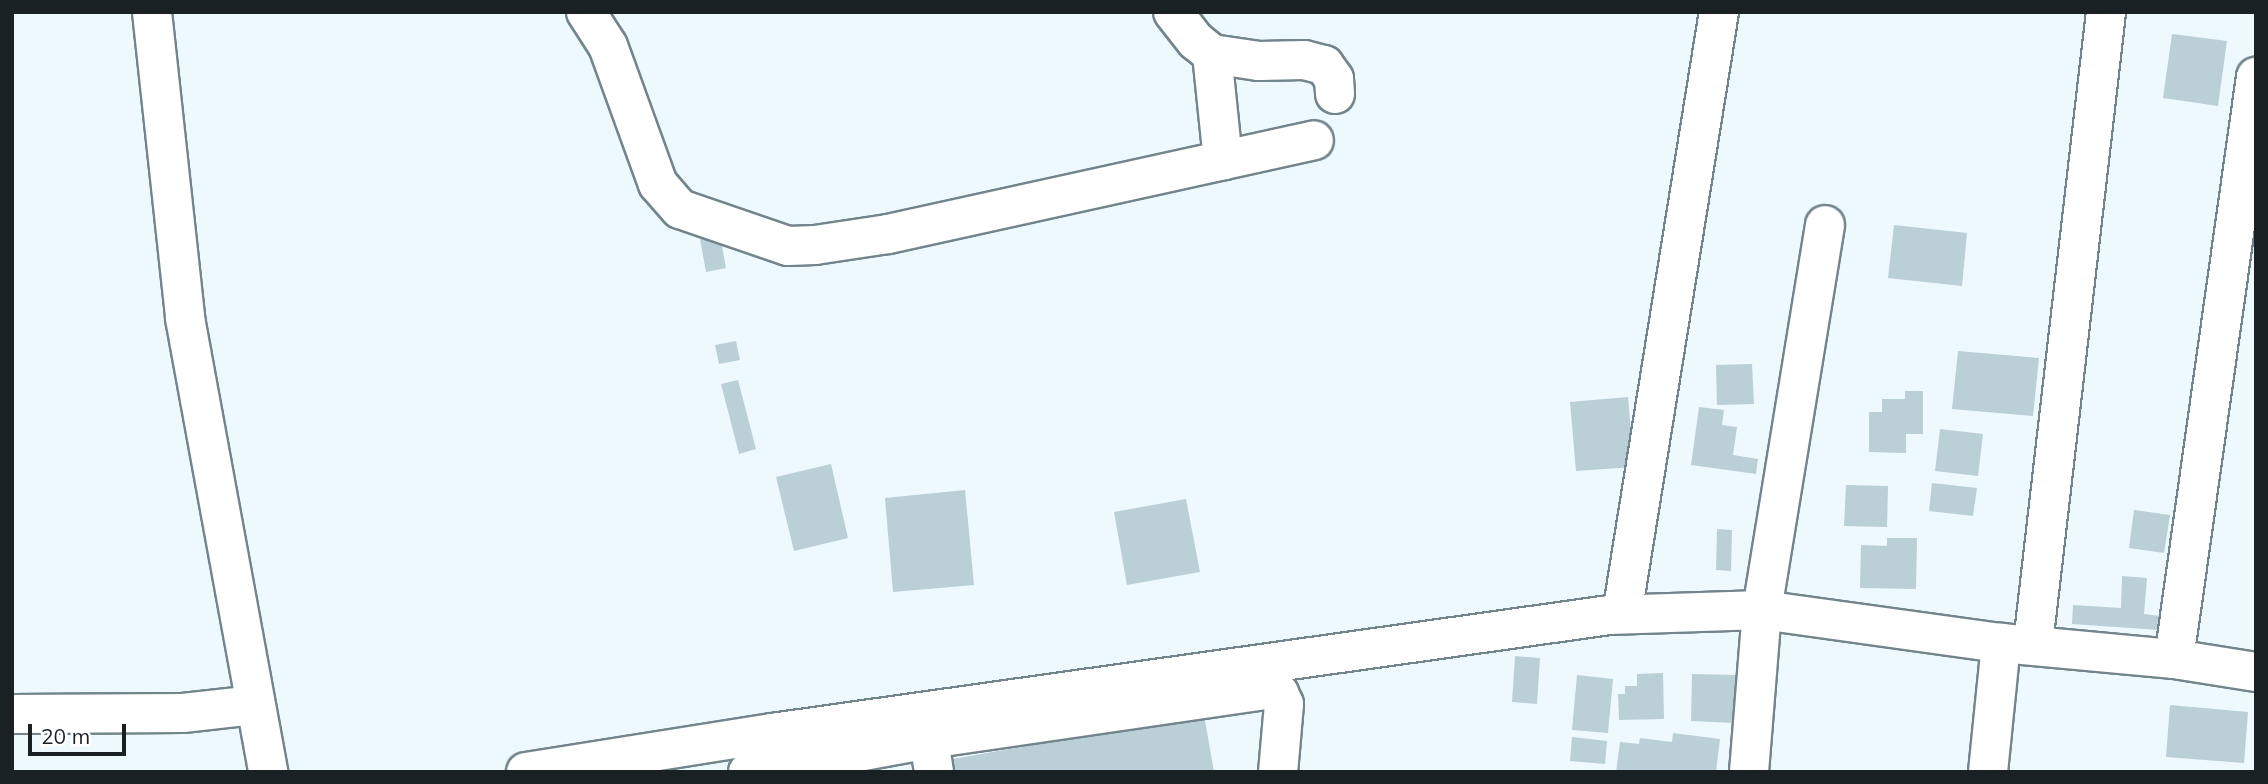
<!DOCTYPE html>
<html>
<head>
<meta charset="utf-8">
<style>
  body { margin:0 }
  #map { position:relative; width:2268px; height:784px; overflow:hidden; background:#edf9fd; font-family:Mulish,sans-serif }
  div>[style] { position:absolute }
  .building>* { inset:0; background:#bbcfd6 }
  .roads { filter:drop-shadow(2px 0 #73858c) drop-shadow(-2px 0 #73858c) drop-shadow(0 2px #73858c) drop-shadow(0 -2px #73858c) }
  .minor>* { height:38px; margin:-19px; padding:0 19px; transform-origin:19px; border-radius:19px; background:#fff }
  span { translate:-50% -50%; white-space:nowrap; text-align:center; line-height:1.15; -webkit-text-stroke:6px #fff; paint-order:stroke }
  .frame { position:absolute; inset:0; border:14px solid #1a2124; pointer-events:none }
  .scale { position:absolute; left:28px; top:724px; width:98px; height:32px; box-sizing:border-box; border:4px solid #1a2124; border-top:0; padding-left:9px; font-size:21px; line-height:24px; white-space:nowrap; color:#1a2124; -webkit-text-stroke:5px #fff; paint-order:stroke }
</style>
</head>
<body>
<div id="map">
  <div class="building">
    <i style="clip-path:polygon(2172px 34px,2227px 41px,2218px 106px,2163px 98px)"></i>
    <i style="clip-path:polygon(1894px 225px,1967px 233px,1962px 286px,1888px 278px)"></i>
    <i style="clip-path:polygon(720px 235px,726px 268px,706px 272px,700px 239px)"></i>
    <i style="clip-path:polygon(736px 341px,740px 360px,719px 364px,715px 345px)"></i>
    <i style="clip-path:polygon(1958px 351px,2039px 358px,2033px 416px,1952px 409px)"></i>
    <i style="clip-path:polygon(1752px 364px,1754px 404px,1717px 405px,1716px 365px)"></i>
    <i style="clip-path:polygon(738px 380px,756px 449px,739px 454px,721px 384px)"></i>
    <i style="clip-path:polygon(1905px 391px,1923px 391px,1923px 434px,1906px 434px,1906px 453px,1869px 452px,1869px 412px,1882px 412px,1882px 399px,1905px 399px)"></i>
    <i style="clip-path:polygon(1628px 397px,1634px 467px,1576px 471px,1570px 402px)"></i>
    <i style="clip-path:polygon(1699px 407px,1724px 410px,1722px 425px,1737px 427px,1733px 455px,1758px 459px,1756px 474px,1691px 465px)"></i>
    <i style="clip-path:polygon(1940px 429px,1983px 434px,1978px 476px,1935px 471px)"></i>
    <i style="clip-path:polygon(831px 464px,848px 538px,794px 551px,776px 477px)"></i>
    <i style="clip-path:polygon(1932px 483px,1977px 488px,1973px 516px,1929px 511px)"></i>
    <i style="clip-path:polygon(1846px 485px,1888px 486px,1887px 527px,1844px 526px)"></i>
    <i style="clip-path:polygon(965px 490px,974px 585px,893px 592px,885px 498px)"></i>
    <i style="clip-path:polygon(1186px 499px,1200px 572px,1127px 585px,1114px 512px)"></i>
    <i style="clip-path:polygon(2134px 510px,2170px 515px,2164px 553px,2129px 548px)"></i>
    <i style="clip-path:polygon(1717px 529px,1732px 530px,1731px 571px,1716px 570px)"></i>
    <i style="clip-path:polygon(1887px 538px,1917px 538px,1916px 589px,1860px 588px,1861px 545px,1887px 546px)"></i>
    <i style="clip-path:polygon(2122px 576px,2147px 578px,2144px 614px,2161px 616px,2160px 630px,2072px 624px,2073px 605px,2121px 608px)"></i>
    <i style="clip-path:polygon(1515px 656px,1540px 658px,1537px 704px,1512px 702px)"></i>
    <i style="clip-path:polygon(1663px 673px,1664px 719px,1619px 720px,1618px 694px,1625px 694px,1625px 686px,1637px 686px,1637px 674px)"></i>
    <i style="clip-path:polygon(1692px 674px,1737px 675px,1735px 723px,1691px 721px)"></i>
    <i style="clip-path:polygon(1577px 675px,1613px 679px,1608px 733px,1572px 730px)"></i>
    <i style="clip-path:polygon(2170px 705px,2248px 712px,2244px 763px,2166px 757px)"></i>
    <i style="clip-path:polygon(1204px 715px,1214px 772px,943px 772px,941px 761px)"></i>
    <i style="clip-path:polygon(1673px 733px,1720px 739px,1716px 772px,1616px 772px,1620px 742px,1639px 744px,1640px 738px,1672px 742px)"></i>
    <i style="clip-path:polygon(1572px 737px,1607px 741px,1605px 764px,1570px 761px)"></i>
  </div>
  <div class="roads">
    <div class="minor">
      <i style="left:152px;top:12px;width:308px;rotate:83.8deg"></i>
      <i style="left:185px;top:318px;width:462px;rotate:79.6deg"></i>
      <i style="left:586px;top:12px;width:40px;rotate:57.1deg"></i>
      <i style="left:608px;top:46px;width:147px;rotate:70.1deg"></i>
      <i style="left:658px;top:184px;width:33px;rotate:49deg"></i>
      <i style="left:680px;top:209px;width:114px;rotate:18.9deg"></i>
      <i style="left:788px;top:246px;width:27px;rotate:-2deg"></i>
      <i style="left:815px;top:245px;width:74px;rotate:-8.6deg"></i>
      <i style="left:888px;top:234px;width:436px;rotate:-12.4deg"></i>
      <i style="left:1173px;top:12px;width:37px;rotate:52deg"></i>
      <i style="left:1196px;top:41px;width:21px;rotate:39deg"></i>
      <i style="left:1212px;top:54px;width:48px;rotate:8.5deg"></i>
      <i style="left:1259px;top:61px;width:45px;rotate:-1.3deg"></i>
      <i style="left:1304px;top:60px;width:21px;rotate:14deg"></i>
      <i style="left:1324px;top:65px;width:17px;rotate:54deg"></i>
      <i style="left:1334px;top:79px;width:15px;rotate:86deg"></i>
      <i style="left:1212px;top:54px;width:107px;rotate:84.1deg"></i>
      <i style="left:1622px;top:614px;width:610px;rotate:-80.85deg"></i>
      <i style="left:2033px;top:644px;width:636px;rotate:-83.41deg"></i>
      <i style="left:2174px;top:659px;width:588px;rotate:-81.98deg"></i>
      <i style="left:12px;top:714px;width:171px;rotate:-0.3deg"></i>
      <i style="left:183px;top:713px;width:73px;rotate:-6.3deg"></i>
      <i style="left:526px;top:772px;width:249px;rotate:-9deg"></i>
      <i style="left:772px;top:733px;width:845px;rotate:-8.02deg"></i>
      <i style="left:1609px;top:615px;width:153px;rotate:-1.9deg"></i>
      <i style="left:1762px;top:610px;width:241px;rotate:7.9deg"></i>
      <i style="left:2001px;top:643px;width:174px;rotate:5.3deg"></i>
      <i style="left:2174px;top:659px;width:83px;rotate:9deg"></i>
      <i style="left:748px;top:772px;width:184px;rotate:-10.3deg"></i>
      <i style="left:934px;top:772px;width:33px;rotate:-99deg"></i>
      <i style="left:929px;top:739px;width:347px;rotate:-8.3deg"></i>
      <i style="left:1272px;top:689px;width:8px;rotate:30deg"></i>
      <i style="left:1279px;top:693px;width:12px;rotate:66deg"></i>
      <i style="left:1284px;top:704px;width:68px;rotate:95deg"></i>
      <i style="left:1749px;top:772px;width:163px;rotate:-85.4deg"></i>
      <i style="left:1762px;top:610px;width:390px;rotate:-80.7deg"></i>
      <i style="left:1988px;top:772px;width:130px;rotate:-84.2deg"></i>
    </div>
  </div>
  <div class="frame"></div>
  <div class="scale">20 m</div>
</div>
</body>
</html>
